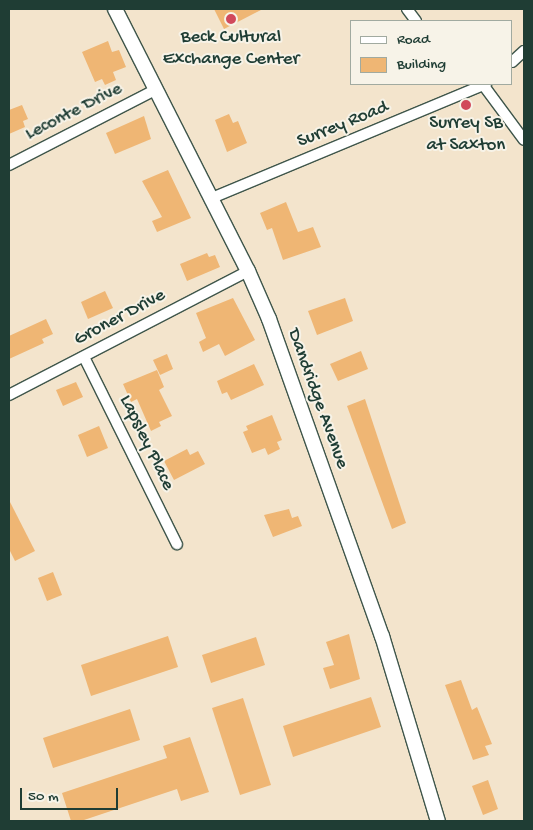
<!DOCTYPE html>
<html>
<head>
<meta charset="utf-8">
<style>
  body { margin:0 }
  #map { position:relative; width:533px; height:830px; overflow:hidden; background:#f3e4cc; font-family:"Gochi Hand",sans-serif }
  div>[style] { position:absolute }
  .building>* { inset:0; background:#efb674 }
  .roads { filter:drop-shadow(1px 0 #3f564b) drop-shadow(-1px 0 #3f564b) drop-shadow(0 1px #3f564b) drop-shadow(0 -1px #3f564b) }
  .street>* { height:10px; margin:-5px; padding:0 5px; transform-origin:5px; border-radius:5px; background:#fff }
  .secondary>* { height:14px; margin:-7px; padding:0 7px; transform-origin:7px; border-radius:7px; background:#fff }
  .dots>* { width:14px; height:14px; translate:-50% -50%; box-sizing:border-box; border:2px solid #f7f3e8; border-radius:50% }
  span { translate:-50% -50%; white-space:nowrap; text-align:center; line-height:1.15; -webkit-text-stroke:4px #f7f3e8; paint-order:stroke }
  .poi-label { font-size:19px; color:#1f3d34 }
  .street-label { font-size:19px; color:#1f3d34 }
  .frame { position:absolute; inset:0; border:10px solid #1f3d34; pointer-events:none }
  .legend { position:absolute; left:350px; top:20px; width:162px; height:65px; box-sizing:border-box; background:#f7f3e8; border:1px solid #a1aaa0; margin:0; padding:6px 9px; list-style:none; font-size:15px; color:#1f3d34 }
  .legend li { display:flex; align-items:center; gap:10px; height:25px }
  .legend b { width:25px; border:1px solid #a1aaa0 }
  .scale { position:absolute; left:20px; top:788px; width:98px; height:22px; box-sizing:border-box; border:2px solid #1f3d34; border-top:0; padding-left:6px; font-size:15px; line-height:18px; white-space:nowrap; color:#1f3d34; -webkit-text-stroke:4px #f7f3e8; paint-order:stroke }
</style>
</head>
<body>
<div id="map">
  <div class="building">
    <i style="clip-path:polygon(214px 9px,263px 9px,224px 29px)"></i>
    <i style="clip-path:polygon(108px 41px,112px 52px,119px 50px,126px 67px,113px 72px,116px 80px,105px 85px,102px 79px,95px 82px,82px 52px)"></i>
    <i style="clip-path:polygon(22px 105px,28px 119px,23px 121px,25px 127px,9px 134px,9px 110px)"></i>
    <i style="clip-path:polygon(229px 114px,233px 123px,238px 121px,247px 143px,227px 152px,215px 120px)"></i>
    <i style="clip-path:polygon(144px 116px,151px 139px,115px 154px,106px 133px)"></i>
    <i style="clip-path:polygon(168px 170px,191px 218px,157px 232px,152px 221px,162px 217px,142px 181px)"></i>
    <i style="clip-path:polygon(286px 202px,298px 232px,313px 227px,321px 247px,283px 260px,272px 228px,267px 230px,260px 213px)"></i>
    <i style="clip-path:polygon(207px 253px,209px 257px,215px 255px,220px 267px,187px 281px,180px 264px)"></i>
    <i style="clip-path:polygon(105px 291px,113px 308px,88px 319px,81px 302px)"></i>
    <i style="clip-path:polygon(233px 298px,255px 340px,225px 356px,219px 344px,203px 352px,199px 342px,206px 338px,196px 313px)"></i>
    <i style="clip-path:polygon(345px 298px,353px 321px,317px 335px,308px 311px)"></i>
    <i style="clip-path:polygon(46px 319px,53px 334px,42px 339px,44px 343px,9px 359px,9px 336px)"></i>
    <i style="clip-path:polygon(361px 351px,368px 369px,338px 381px,330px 364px)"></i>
    <i style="clip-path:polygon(167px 354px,173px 369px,160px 375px,153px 360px)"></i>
    <i style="clip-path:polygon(254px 364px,264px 385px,231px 400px,227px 392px,222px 394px,217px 381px)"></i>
    <i style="clip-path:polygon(157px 370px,164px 387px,159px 390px,172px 416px,159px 422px,161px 426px,151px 431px,137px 399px,131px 402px,123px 384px)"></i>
    <i style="clip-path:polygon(76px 382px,83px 397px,63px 406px,56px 390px)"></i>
    <i style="clip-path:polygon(365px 399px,406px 523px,392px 529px,347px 406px)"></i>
    <i style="clip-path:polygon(272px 415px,282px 440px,277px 442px,280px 449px,268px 455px,265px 448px,252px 453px,243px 432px,248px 430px,246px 426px)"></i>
    <i style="clip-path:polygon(99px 426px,108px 448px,87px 457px,78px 435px)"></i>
    <i style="clip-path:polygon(187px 449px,190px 455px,198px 451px,205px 464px,174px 480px,164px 461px)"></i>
    <i style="clip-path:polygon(9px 500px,35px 551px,15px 561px,9px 549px)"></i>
    <i style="clip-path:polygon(289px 509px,292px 518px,298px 516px,302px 526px,273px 537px,264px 515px)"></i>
    <i style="clip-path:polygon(53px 572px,62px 595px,47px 601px,38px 578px)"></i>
    <i style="clip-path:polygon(349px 634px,360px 679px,330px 689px,323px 668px,334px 665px,326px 642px)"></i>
    <i style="clip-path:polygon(168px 636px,178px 667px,91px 696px,81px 665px)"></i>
    <i style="clip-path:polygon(256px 637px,265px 665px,211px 683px,202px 655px)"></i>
    <i style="clip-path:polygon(461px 680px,472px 710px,477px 707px,492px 744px,485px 746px,489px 755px,473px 760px,445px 685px)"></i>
    <i style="clip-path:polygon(371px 697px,381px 727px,293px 757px,283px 726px)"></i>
    <i style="clip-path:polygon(243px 698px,271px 785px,240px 795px,212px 708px)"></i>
    <i style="clip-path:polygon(130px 709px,140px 740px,53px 768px,43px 738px)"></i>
    <i style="clip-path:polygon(190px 737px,209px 792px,181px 801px,177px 789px,81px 821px,71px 821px,62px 793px,167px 758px,163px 746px)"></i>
    <i style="clip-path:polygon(488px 780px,498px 809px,483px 815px,472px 786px)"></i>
  </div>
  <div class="roads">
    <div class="street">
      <i style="left:407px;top:9px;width:15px;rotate:53deg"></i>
      <i style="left:512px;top:62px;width:16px;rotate:-43deg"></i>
      <i style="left:484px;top:86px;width:67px;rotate:53.5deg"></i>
      <i style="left:9px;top:165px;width:164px;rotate:-27.2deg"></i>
      <i style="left:212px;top:198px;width:297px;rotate:-22.6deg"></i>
      <i style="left:84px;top:357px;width:209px;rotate:63.6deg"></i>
      <i style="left:9px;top:395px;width:269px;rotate:-27.4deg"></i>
    </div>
    <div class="secondary">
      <i style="left:115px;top:9px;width:294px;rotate:63.1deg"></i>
      <i style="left:248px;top:271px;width:52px;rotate:66.4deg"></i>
      <i style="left:269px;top:319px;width:337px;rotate:70.4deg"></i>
      <i style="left:382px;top:636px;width:193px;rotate:73.2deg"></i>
    </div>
  </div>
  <div class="dots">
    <i style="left:231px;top:19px;background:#d1495b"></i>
    <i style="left:466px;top:105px;background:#d1495b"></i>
  </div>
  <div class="poi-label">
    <span style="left:231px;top:49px">Beck Cultural<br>Exchange Center</span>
    <span style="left:466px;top:135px">Surrey SB<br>at Saxton</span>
  </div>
  <div class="street-label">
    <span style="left:74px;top:112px;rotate:-27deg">Leconte Drive</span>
    <span style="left:343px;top:125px;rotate:-22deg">Surrey Road</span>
    <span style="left:120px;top:318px;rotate:-28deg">Groner Drive</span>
    <span style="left:317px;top:399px;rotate:70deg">Dandridge Avenue</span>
    <span style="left:146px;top:443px;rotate:64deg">Lapsley Place</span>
  </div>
  <div class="frame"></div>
  <ul class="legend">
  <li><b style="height:6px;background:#fff"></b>Road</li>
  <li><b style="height:14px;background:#efb674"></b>Building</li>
  </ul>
  <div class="scale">50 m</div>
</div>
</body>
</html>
